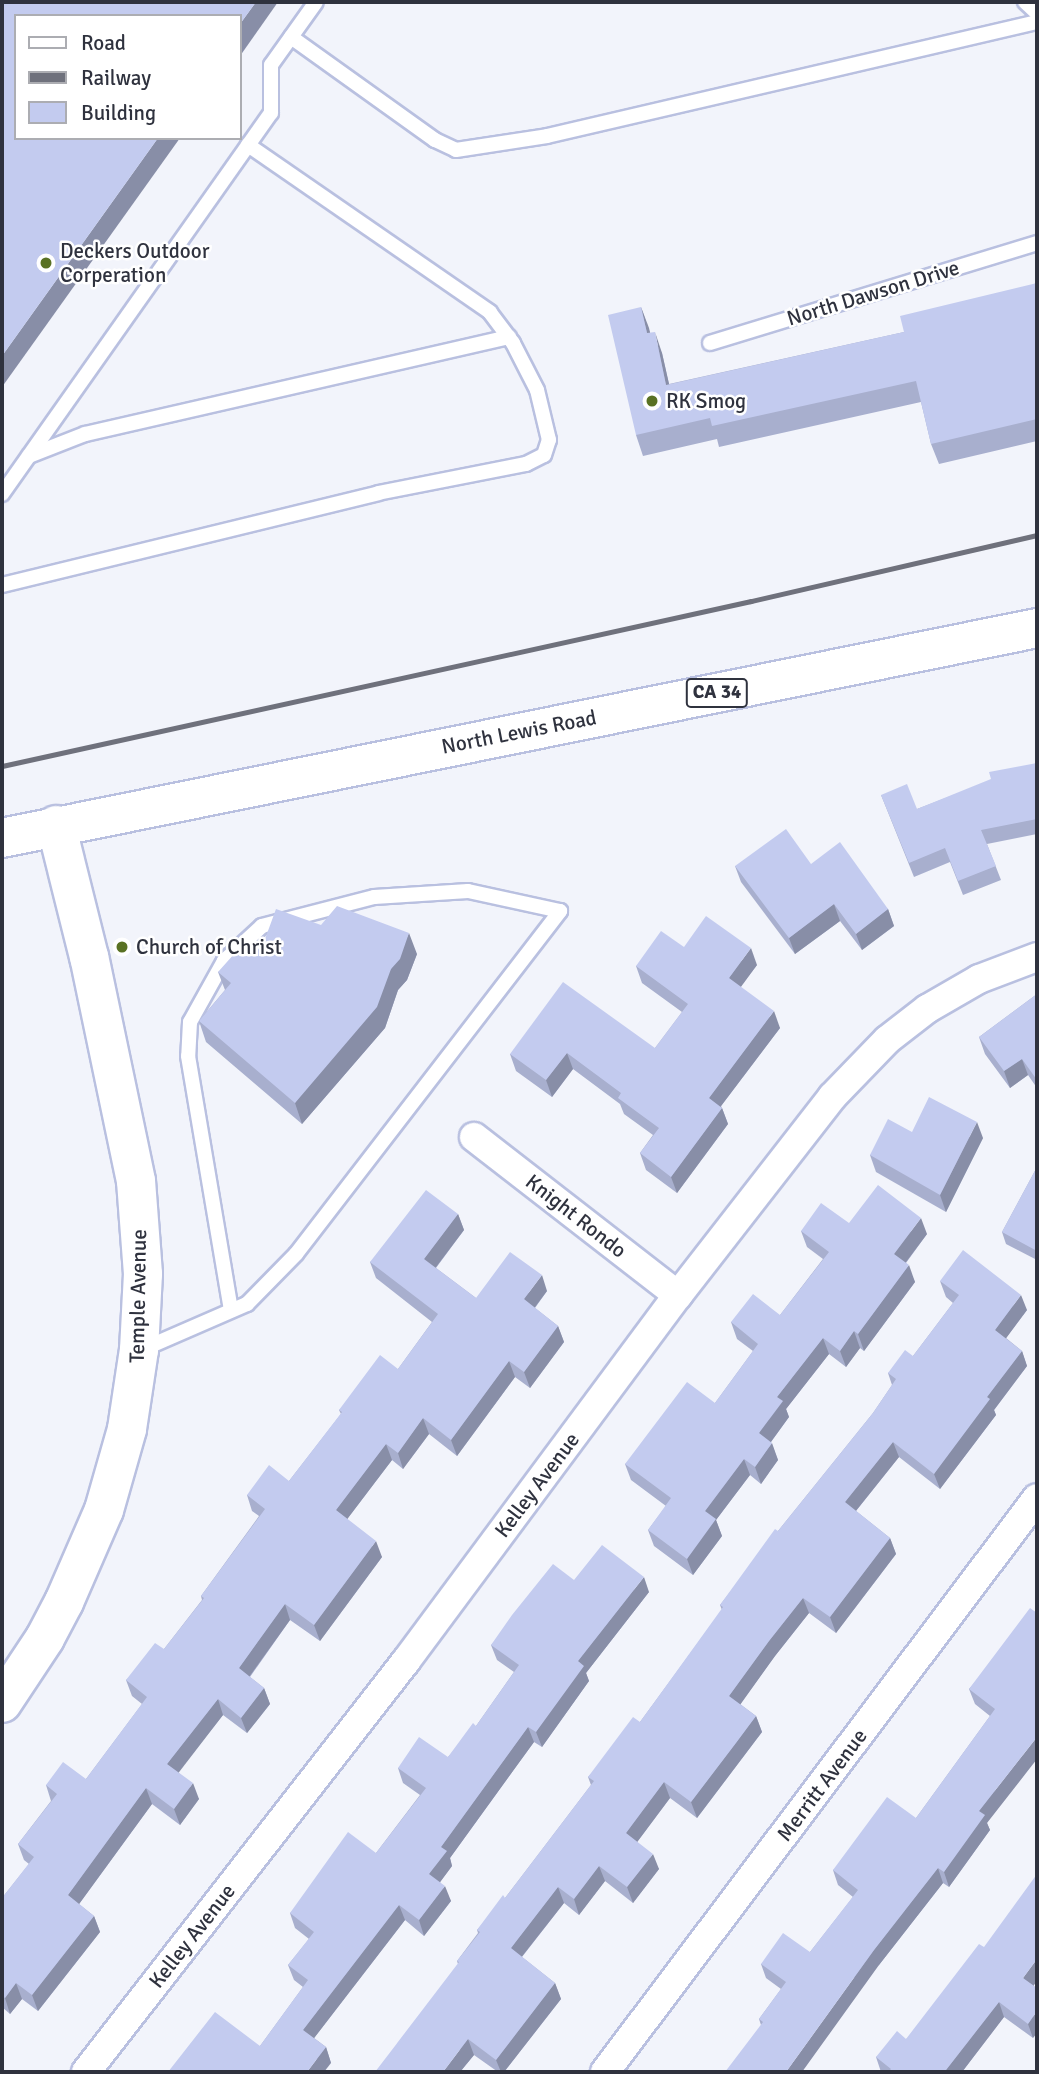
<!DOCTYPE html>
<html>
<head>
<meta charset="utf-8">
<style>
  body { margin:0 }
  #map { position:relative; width:1039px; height:2074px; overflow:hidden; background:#f2f4fb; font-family:Signika,sans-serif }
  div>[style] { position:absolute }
  .roads { filter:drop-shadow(2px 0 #b9c0e0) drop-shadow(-2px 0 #b9c0e0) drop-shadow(0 2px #b9c0e0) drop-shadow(0 -2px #b9c0e0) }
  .service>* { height:14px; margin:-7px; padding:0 7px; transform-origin:7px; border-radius:7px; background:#fff }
  .minor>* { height:28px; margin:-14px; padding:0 14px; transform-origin:14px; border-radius:14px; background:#fff }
  .secondary>* { height:38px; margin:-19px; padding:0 19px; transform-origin:19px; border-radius:19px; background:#fff }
  .primary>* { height:38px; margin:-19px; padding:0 19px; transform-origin:19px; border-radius:19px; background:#fff }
  .rail>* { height:5px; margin:-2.5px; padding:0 2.5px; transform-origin:2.5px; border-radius:2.5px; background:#6f717c }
  .wall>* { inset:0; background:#a8afce }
  .shaded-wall>* { inset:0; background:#888ea7 }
  .building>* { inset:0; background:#c3cbef }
  .dots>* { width:19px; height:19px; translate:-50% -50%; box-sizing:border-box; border:4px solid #fff; border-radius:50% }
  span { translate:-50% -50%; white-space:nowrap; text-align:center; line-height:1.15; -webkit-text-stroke:5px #fff; paint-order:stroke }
  .shield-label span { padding:2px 5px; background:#fff; border:2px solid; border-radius:5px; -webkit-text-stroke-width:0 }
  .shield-label { font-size:19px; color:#2f323e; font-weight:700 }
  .poi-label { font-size:21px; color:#2f323e }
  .left { translate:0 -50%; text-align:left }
  .street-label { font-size:21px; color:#2f323e }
  .frame { position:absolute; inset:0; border:4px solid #2f323e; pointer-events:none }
  .legend { position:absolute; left:14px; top:14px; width:228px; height:126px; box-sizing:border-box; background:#fff; border:2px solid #acadb2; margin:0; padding:9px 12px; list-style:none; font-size:21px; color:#2f323e }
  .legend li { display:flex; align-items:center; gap:14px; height:35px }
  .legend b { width:35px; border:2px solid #acadb2 }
</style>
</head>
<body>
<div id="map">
  <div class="roads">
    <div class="service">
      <i style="left:1025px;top:2px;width:16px;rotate:43deg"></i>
      <i style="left:291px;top:37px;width:177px;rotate:35.6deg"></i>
      <i style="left:435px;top:140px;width:23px;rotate:25deg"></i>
      <i style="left:456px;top:150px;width:92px;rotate:-8.7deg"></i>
      <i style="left:547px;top:136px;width:503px;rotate:-13.1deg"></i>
      <i style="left:710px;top:343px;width:342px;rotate:-17deg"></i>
      <i style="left:29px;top:456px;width:60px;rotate:-21.4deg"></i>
      <i style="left:85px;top:434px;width:435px;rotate:-12.9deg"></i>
      <i style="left:2px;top:494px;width:466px;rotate:-54.8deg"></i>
      <i style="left:271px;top:113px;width:48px;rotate:-90deg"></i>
      <i style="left:271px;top:65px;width:77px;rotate:-54.5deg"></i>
      <i style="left:2px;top:585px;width:387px;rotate:-13.7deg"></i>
      <i style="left:378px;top:493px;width:151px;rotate:-11.1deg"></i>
      <i style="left:526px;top:464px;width:20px;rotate:-27deg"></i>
      <i style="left:544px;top:455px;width:16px;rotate:-72deg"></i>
      <i style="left:549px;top:440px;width:51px;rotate:-103.5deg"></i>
      <i style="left:537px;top:390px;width:53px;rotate:-117.1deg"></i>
      <i style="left:513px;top:343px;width:39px;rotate:-127deg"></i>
      <i style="left:490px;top:312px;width:294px;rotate:-145.4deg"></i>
      <i style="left:141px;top:1350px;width:116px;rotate:-23.5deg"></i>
      <i style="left:247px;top:1304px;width:70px;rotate:-45.6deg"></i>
      <i style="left:296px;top:1254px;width:433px;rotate:-52.4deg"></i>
      <i style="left:560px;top:911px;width:94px;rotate:-167.7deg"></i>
      <i style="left:468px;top:891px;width:94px;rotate:176.3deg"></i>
      <i style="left:374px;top:897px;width:116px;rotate:165.5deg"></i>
      <i style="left:262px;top:926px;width:52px;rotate:137.4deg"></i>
      <i style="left:224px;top:961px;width:70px;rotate:119.1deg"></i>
      <i style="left:190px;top:1022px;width:34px;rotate:93deg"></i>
      <i style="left:188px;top:1056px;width:258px;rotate:80.4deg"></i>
    </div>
    <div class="minor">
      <i style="left:474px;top:1137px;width:258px;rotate:37.8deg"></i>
      <i style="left:86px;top:2072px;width:521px;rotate:-52.1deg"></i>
      <i style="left:406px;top:1661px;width:456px;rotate:-53.4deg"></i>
      <i style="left:678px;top:1295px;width:251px;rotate:-52.1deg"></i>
      <i style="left:832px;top:1097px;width:79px;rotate:-46deg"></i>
      <i style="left:887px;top:1040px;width:51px;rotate:-37.8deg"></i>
      <i style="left:927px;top:1009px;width:60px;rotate:-30deg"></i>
      <i style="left:979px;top:979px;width:62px;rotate:-20.8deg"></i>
      <i style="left:605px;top:2072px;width:718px;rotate:-53.03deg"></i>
    </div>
    <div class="secondary">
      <i style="left:2px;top:1703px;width:78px;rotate:-56.5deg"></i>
      <i style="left:45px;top:1638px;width:41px;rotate:-62.2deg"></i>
      <i style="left:64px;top:1602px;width:100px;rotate:-66.5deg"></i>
      <i style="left:104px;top:1510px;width:84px;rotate:-74.1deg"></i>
      <i style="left:127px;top:1429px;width:80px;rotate:-81.4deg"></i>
      <i style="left:139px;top:1350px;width:76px;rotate:-87deg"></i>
      <i style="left:143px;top:1274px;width:93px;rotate:-94.3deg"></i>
      <i style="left:136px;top:1181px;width:229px;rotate:-101.8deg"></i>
      <i style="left:89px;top:957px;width:136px;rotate:-104deg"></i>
    </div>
    <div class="primary">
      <i style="left:2px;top:838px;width:1056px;rotate:-11.47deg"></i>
    </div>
  </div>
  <div class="rail">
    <i style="left:2px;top:766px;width:767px;rotate:-12.42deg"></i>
    <i style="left:751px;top:601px;width:294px;rotate:-13deg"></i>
  </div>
  <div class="wall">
    <i style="clip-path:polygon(1037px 283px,1037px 441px,939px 464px,931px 444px,921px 402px,719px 447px,717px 439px,643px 456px,636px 435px,641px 307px,650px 333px,662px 353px,669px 384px,904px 332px)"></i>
    <i style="clip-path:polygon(1037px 763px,1037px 834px,987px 844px,1001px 880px,963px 895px,950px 862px,914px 877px,881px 795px,917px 809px)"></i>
    <i style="clip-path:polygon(811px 864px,888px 909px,894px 926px,862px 950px,840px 921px,795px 954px,741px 882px,735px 866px)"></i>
    <i style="clip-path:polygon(321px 925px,417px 954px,407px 980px,398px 990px,385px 1028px,302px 1124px,206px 1042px,199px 1021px,225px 990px,218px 972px,261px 950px)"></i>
    <i style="clip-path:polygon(684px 947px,757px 965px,740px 987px,780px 1028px,721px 1106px,722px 1108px,728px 1124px,677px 1193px,646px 1170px,640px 1153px,653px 1135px,624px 1114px,620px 1104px,573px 1069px,552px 1097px,516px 1071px,510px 1054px,655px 1048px,682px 1012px,642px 983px,636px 966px)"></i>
    <i style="clip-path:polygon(1037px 994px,1037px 1088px,1028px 1075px,1010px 1088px,985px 1054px,979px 1037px)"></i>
    <i style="clip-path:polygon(912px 1132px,983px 1138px,946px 1212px,876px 1172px,870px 1155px)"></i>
    <i style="clip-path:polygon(1037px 1167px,1037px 1260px,1006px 1244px,1002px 1232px)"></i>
    <i style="clip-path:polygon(458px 1214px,464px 1230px,436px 1268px,476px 1298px,547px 1291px,535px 1308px,558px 1326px,564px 1342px,530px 1388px,515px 1377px,457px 1456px,429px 1434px,403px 1469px,392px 1460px,347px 1519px,382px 1557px,320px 1641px,290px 1620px,250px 1677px,264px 1688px,270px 1704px,247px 1733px,223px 1715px,178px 1772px,199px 1799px,180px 1825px,152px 1804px,79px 1904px,94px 1916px,100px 1932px,38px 2011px,22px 1999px,10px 2014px,2px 2007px,2px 1898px,29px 1864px,24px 1860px,18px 1844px,51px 1801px,46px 1785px,86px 1779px,142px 1704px,132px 1696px,126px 1680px,164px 1649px,202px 1600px,201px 1596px,259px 1516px,252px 1511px,247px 1495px,289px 1481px,341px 1414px,339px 1410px,398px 1369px,432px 1322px,376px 1278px,370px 1262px)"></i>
    <i style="clip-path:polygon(849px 1223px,927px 1234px,906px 1263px,915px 1282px,864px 1351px,860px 1348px,846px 1367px,829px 1354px,786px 1409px,789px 1417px,771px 1442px,778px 1460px,761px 1484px,750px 1475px,716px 1520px,722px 1536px,693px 1575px,654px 1546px,648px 1530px,666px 1506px,631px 1480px,625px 1464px,715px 1403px,753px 1351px,737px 1339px,731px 1322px,780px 1315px,823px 1259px,807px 1247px,801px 1231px)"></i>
    <i style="clip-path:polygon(940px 1281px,1027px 1310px,1006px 1338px,1022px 1351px,1027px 1366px,994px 1410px,996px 1415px,940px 1489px,899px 1457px,856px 1511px,890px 1538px,896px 1554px,836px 1633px,809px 1613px,775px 1656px,740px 1704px,756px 1716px,762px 1732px,697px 1818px,670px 1798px,637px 1842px,659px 1869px,633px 1903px,605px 1881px,579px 1915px,564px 1903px,522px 1957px,555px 1983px,561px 1999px,504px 2072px,498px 2072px,474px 2055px,460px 2072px,458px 1964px,457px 1961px,478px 1933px,477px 1930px,505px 1898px,591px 1785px,588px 1777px,640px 1722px,722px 1610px,720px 1605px,778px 1531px,873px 1413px,892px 1385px,888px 1373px,913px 1356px,953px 1303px,946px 1297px)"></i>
    <i style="clip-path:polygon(574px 1580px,649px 1592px,586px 1673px,589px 1681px,542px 1747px,534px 1742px,450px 1858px,452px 1866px,440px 1882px,451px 1901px,424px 1936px,405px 1920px,314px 2038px,326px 2047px,331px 2063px,260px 2046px,303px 1987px,294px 1980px,288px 1965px,309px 1939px,295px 1928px,290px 1913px,376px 1853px,420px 1795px,403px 1783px,398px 1768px,448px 1757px,476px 1726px,514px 1672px,497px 1660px,491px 1645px)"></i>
    <i style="clip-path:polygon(1037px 1613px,987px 1823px,990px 1830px,949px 1887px,943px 1883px,879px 1965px,761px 2025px,759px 2019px,781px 1989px,766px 1978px,761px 1964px,810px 1952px,853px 1897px,838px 1885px,833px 1870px,916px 1818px,990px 1716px,975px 1704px,969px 1689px)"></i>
    <i style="clip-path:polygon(1034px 1985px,1033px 2038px,1004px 2017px,962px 2072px,881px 2072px,876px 2057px,906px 2039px)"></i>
  </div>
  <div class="shaded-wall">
    <i style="clip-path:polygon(256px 2px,278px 2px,240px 56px,240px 24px)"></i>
    <i style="clip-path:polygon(158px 138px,180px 138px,2px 387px,2px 356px)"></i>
    <i style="clip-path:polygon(641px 307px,649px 328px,655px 354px,647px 333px)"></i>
    <i style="clip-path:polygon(655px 332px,662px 353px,674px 406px,666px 385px)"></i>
    <i style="clip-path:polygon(834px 904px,840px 921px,795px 954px,789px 938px)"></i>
    <i style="clip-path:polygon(888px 909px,894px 926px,862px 950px,856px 934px)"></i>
    <i style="clip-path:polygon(409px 933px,417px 954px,407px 980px,398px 990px,385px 1028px,302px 1124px,295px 1103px,391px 969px)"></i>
    <i style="clip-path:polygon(751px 948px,757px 965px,735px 995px,729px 978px)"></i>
    <i style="clip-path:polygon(774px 1011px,780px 1028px,715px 1114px,709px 1098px)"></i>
    <i style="clip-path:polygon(567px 1053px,573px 1069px,552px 1097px,546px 1080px)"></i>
    <i style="clip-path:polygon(1022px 1059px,1028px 1075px,1010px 1088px,1004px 1071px)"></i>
    <i style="clip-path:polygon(722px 1108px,728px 1124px,677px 1193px,671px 1177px)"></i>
    <i style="clip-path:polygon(977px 1122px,983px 1138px,946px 1212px,940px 1195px)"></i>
    <i style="clip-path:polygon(458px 1214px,464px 1230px,430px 1275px,424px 1259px)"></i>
    <i style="clip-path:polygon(921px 1218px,927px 1234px,900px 1270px,894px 1254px)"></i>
    <i style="clip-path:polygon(909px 1265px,915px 1282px,864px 1351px,858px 1334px)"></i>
    <i style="clip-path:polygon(542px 1275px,547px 1291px,529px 1315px,524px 1299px)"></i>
    <i style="clip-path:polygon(1021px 1295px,1027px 1310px,1001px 1345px,995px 1330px)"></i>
    <i style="clip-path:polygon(558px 1326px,564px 1342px,530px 1388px,524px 1372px)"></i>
    <i style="clip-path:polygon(854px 1331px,860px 1348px,846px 1367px,840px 1351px)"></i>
    <i style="clip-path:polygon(823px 1338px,829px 1354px,786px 1409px,789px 1417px,765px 1450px,759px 1433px,777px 1397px)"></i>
    <i style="clip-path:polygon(1022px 1351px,1027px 1366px,994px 1410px,996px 1415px,940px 1489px,934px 1474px,987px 1397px)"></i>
    <i style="clip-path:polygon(509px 1361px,515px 1377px,457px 1456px,451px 1440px)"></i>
    <i style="clip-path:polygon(423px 1418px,429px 1434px,403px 1469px,398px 1453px)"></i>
    <i style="clip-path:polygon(893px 1442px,899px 1457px,851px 1517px,845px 1502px)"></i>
    <i style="clip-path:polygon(772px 1443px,778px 1460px,761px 1484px,755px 1467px)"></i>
    <i style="clip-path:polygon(386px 1444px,392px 1460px,342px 1526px,336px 1510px)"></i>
    <i style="clip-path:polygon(744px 1459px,750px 1475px,716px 1520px,722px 1536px,693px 1575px,687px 1559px,705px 1511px)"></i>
    <i style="clip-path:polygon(890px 1538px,896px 1554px,836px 1633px,830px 1617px)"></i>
    <i style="clip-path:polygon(376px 1541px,382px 1557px,320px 1641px,314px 1625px)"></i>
    <i style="clip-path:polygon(644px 1577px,649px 1592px,586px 1673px,589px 1681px,542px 1747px,536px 1732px,578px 1661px)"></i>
    <i style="clip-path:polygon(803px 1598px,809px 1613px,775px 1656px,735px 1712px,729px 1696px,769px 1641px)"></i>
    <i style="clip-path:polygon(285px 1604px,290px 1620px,244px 1684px,239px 1668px)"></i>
    <i style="clip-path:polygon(264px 1688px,270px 1704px,247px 1733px,241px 1718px)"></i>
    <i style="clip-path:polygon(218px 1699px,223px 1715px,173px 1780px,167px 1764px)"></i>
    <i style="clip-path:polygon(756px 1716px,762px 1732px,697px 1818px,691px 1802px)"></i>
    <i style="clip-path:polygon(528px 1727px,534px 1742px,450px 1858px,452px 1866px,435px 1889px,429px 1874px,441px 1847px)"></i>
    <i style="clip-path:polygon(1037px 1737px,1037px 1759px,987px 1823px,990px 1830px,949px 1887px,944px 1872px,979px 1811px)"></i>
    <i style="clip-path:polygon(664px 1782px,670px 1798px,632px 1849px,626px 1833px)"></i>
    <i style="clip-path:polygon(193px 1783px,199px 1799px,180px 1825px,174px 1809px)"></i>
    <i style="clip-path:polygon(146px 1788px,152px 1804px,74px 1911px,68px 1895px)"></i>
    <i style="clip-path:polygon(653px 1854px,659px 1869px,633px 1903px,627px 1887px)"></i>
    <i style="clip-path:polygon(599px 1866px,605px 1881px,579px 1915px,574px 1899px)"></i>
    <i style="clip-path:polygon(938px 1868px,943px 1883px,879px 1965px,802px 2072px,786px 2072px,874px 1950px)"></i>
    <i style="clip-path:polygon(445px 1886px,451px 1901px,424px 1936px,419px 1920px)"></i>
    <i style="clip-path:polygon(558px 1887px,564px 1903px,516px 1964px,511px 1948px)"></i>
    <i style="clip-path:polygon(399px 1905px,405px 1920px,308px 2046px,303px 2030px)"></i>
    <i style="clip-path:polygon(94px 1916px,100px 1932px,38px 2011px,32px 1995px)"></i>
    <i style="clip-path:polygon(1037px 1959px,1037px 1981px,1029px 1992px,1023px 1978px)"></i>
    <i style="clip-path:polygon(16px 1983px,22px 1999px,10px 2014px,5px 1998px)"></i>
    <i style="clip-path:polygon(555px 1983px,561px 1999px,504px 2072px,501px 2072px,496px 2060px)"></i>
    <i style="clip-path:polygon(999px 2002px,1004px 2017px,962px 2072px,947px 2072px,946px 2070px)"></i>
    <i style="clip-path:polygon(1037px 2011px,1037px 2033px,1033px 2038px,1028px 2024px)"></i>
    <i style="clip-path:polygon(468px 2039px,474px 2055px,460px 2072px,443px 2072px)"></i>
    <i style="clip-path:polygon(326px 2047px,331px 2063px,324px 2072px,307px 2072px)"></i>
  </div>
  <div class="building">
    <i style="clip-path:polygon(2px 2px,256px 2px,240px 24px,240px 16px,16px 16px,16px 138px,158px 138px,2px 356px)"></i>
    <i style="clip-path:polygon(1037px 283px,1037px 419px,931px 444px,916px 381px,712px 426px,710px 418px,636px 435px,608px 315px,641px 307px,647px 333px,655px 332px,666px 385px,904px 332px,900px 316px)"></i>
    <i style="clip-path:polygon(1037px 763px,1037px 819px,981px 830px,996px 866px,958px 881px,945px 848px,909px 863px,881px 795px,907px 784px,917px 809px,991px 779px,989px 772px)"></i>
    <i style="clip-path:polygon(786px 829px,811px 864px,840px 842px,888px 909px,856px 934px,834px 904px,789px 938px,735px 866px)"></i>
    <i style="clip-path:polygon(337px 906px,409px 933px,400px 959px,391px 969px,377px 1007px,295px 1103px,199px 1021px,231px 983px,218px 972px,243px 944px,261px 950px,276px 909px,321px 925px)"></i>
    <i style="clip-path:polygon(706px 916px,751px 948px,729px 978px,774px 1011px,709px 1098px,722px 1108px,671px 1177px,640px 1153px,659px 1128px,618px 1098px,621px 1093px,567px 1053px,546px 1080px,510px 1054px,563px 982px,655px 1048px,688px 1004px,636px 966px,661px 931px,684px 947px)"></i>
    <i style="clip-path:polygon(1037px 994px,1037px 1080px,1022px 1059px,1004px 1071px,979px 1037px)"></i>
    <i style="clip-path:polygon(929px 1097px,977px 1122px,940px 1195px,870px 1155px,888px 1119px,912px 1132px)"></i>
    <i style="clip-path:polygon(1037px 1167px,1037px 1251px,1002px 1232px)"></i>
    <i style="clip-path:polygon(878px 1185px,921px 1218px,894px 1254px,909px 1265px,858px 1334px,854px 1331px,840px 1351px,823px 1338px,777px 1397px,783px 1401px,759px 1433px,772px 1443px,755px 1467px,744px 1459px,705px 1511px,716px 1519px,687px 1559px,648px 1530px,671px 1498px,625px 1464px,687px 1382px,715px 1403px,758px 1344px,731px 1322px,753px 1294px,780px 1315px,829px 1252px,801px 1231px,821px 1203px,849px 1223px)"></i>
    <i style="clip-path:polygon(426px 1190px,458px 1214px,424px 1259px,476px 1298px,510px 1252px,542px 1275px,524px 1299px,558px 1326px,524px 1372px,509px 1361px,451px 1440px,423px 1418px,398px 1453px,386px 1444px,336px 1510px,376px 1541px,314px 1625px,285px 1604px,239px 1668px,264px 1688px,241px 1718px,218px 1699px,167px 1764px,193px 1783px,174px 1809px,146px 1788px,68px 1895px,94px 1916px,32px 1995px,16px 1983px,5px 1998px,2px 1996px,2px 1898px,34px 1857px,18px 1844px,57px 1794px,46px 1785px,63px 1762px,86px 1779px,147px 1697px,126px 1680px,155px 1643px,164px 1649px,204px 1598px,201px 1596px,265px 1509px,247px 1495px,269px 1465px,289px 1481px,342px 1412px,339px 1410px,380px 1355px,398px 1369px,438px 1314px,370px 1262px)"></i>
    <i style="clip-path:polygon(963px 1250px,1021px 1295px,995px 1330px,1022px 1351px,987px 1397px,990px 1399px,934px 1474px,893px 1442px,845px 1502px,890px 1538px,830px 1617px,803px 1598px,769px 1641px,729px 1696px,756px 1716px,736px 1743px,691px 1802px,664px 1782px,626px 1833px,653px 1854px,627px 1887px,599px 1866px,574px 1899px,558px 1887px,511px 1948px,555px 1983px,496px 2060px,468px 2039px,443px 2072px,375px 2072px,459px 1962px,457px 1961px,480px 1932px,477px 1930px,503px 1895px,505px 1898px,594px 1781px,588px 1777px,633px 1717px,640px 1722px,723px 1607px,720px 1605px,775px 1529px,778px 1531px,873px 1413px,896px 1379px,888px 1373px,905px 1350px,913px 1356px,959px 1295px,940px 1281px)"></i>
    <i style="clip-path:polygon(602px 1545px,644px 1577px,578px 1661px,584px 1666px,536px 1732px,528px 1727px,441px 1847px,447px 1851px,429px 1874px,445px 1886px,419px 1920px,399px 1905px,303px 2030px,326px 2047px,307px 2072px,168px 2072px,215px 2012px,260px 2046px,308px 1980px,288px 1965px,314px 1932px,290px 1913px,348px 1832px,376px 1853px,426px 1788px,398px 1768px,419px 1737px,448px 1757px,473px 1723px,476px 1726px,519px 1665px,491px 1645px,512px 1615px,553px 1564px,574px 1580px)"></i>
    <i style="clip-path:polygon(1030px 1608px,1037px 1613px,1037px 1737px,979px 1811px,985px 1815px,944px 1872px,938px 1868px,874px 1950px,786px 2072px,725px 2072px,763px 2022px,759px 2019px,786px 1982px,761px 1964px,783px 1933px,810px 1952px,858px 1890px,833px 1870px,887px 1797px,916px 1818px,995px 1709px,969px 1689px)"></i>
    <i style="clip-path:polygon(1037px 1874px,1037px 1959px,1023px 1978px,1037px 1988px,1037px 2011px,1028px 2024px,999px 2002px,946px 2070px,949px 2072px,888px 2072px,891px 2069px,876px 2057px,897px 2031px,906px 2039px,979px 1944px,984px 1947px)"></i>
  </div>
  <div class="dots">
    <i style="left:46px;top:263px;background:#597123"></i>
    <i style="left:652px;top:401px;background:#597123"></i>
    <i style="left:122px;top:947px;background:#597123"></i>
  </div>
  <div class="shield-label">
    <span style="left:717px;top:693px">CA 34</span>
  </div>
  <div class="poi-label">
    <span class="left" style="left:60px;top:263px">Deckers Outdoor<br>Corperation</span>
    <span class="left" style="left:666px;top:401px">RK Smog</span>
    <span class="left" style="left:136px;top:947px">Church of Christ</span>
  </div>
  <div class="street-label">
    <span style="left:873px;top:293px;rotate:-17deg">North Dawson Drive</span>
    <span style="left:519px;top:732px;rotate:-11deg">North Lewis Road</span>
    <span style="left:576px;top:1216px;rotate:38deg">Knight Rondo</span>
    <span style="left:138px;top:1296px;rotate:-89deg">Temple Avenue</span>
    <span style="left:537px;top:1485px;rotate:-53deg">Kelley Avenue</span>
    <span style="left:822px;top:1785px;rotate:-53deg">Merritt Avenue</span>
    <span style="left:192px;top:1936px;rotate:-52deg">Kelley Avenue</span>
  </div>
  <div class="frame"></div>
  <ul class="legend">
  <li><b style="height:9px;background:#fff"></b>Road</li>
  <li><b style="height:9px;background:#6f717c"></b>Railway</li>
  <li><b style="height:19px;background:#c3cbef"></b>Building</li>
  </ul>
</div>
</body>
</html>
